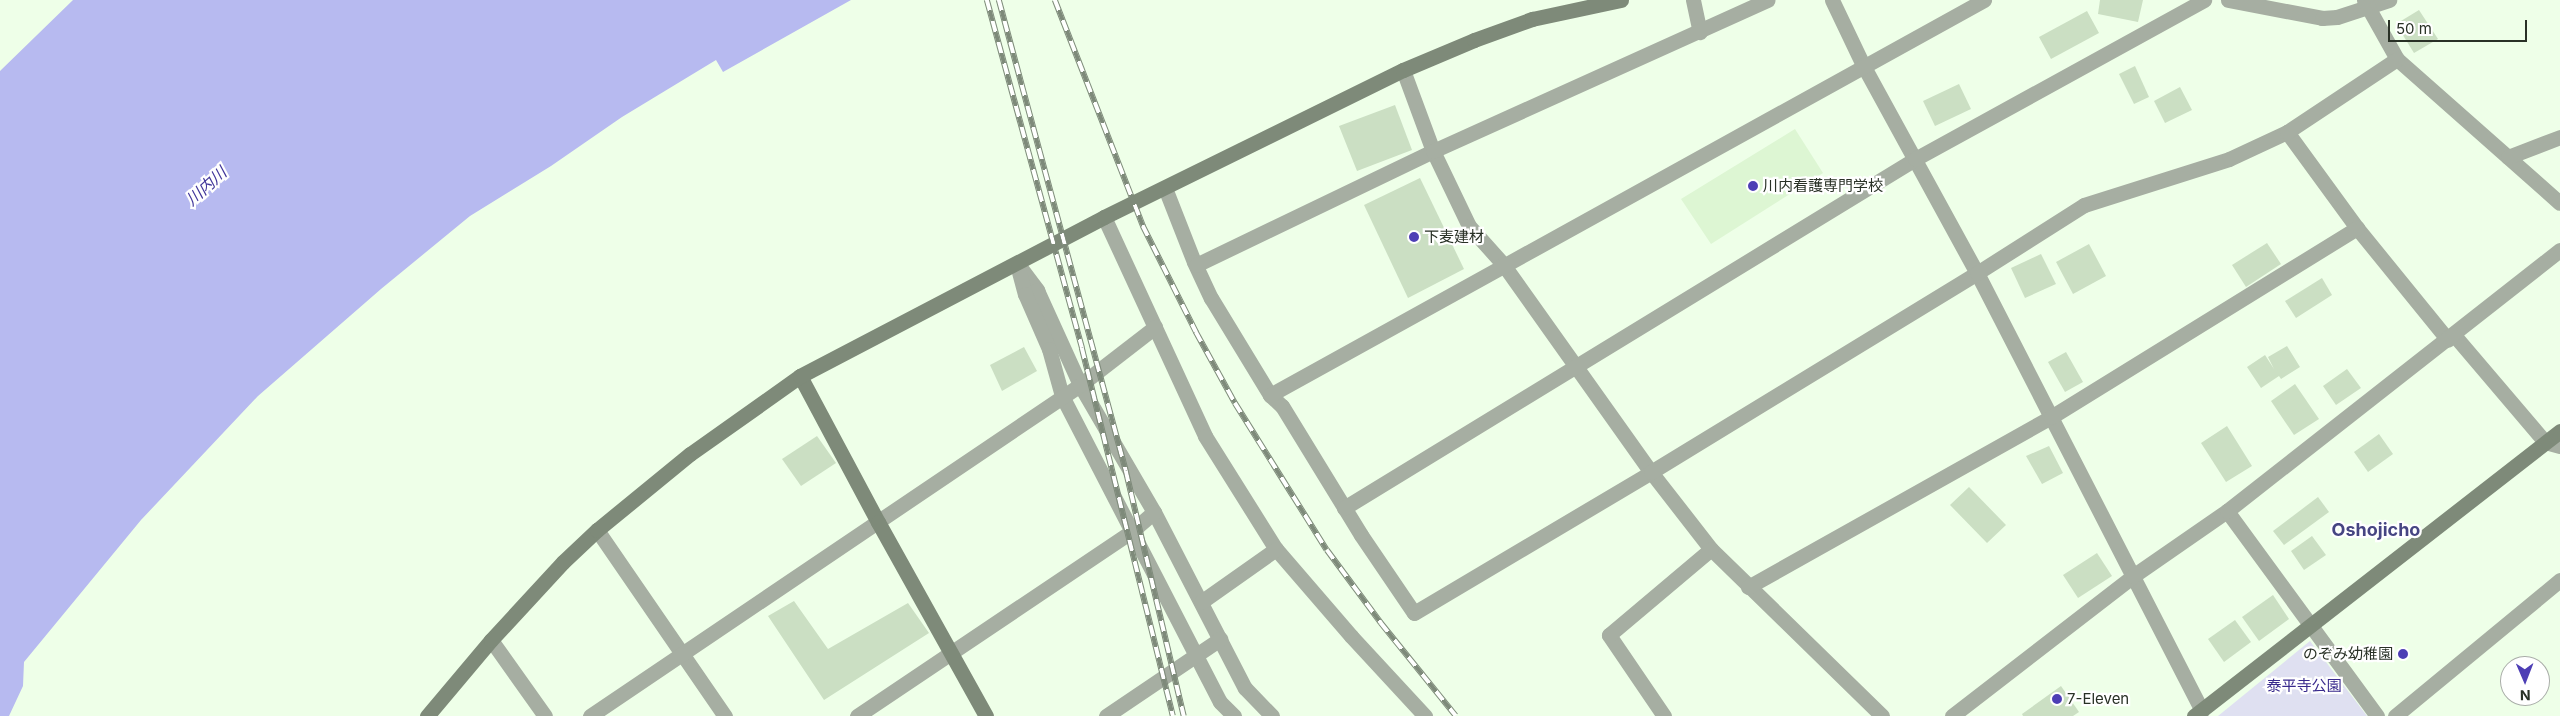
<!DOCTYPE html>
<html>
<head>
<meta charset="utf-8">
<style>
  body { margin:0 }
  #map { position:relative; width:2560px; height:716px; overflow:hidden; background:#eeffe8; font-family:Inter,"Noto Sans JP",sans-serif }
  div>[style] { position:absolute }
  .built>* { inset:0; background:#ddf6d3 }
  .green>* { inset:0; background:#dfe0f1 }
  .water>* { inset:0; background:#b7baf0 }
  .building>* { inset:0; background:#cbdfc3 }
  .street>* { height:15px; margin:-7.5px; padding:0 7.5px; transform-origin:7.5px; border-radius:7.5px; background:#a6aea2 }
  .secondary>* { height:15px; margin:-7.5px; padding:0 7.5px; transform-origin:7.5px; border-radius:7.5px; background:#7e8a79 }
  .rail>* { height:5.5px; margin-top:-2.75px; transform-origin:0; background:repeating-linear-gradient(90deg,#fff 0 11px,#7e8a7a 0 22px); box-sizing:border-box; border-block:1px solid #7e8a7a }
  .dots>* { width:14px; height:14px; translate:-50% -50%; box-sizing:border-box; border:2px solid #fff; border-radius:50% }
  span { translate:-50% -50%; white-space:nowrap; text-align:center; line-height:1.15; -webkit-text-stroke:4.5px #fff; paint-order:stroke }
  .poi-label { font-size:15px; color:#293126 }
  .left { translate:0 -50%; text-align:left }
  .right { translate:-100% -50%; text-align:right }
  .park-label { font-size:15px; color:#38298c }
  .water-label { font-size:16px; color:#41369a; font-style:italic }
  .quarter-label { font-size:18px; color:#464582; font-weight:700 }
  .north { position:absolute; left:2500px; top:656px; width:50px; height:50px; box-sizing:border-box; background:#fff; border:1px solid #a9ada8; border-radius:50%; rotate:179deg; font-size:14px; font-weight:700; line-height:20px; text-align:center; color:#293126 }
  .north::after { content:''; display:block; margin:auto; width:18px; height:22px; background:#4d3eb5; clip-path:polygon(50% 0,100% 100%,50% 72%,0 100%) }
  .scale { position:absolute; left:2388px; top:20px; width:139px; height:22px; box-sizing:border-box; border:2px solid #293126; border-top:0; padding-left:6px; font-size:15px; line-height:18px; white-space:nowrap; color:#293126; -webkit-text-stroke:4px #fff; paint-order:stroke }
</style>
</head>
<body>
<div id="map">
  <div class="built">
    <i style="clip-path:polygon(1795px 129px,1823px 173px,1711px 244px,1681px 199px)"></i>
  </div>
  <div class="green">
    <i style="clip-path:polygon(2310px 641px,2367px 716px,2218px 716px)"></i>
  </div>
  <div class="water">
    <i style="clip-path:polygon(73px 0,851px 0,723px 72px,716px 60px,622px 117px,551px 166px,470px 216px,381px 289px,258px 396px,141px 520px,24px 662px,23px 686px,9px 716px,0 716px,0 71px)"></i>
  </div>
  <div class="building">
    <i style="clip-path:polygon(2100px 0,2143px 0,2138px 22px,2098px 14px)"></i>
    <i style="clip-path:polygon(2419px 10px,2438px 39px,2414px 53px,2396px 24px)"></i>
    <i style="clip-path:polygon(2087px 11px,2099px 33px,2051px 59px,2039px 37px)"></i>
    <i style="clip-path:polygon(2135px 66px,2149px 97px,2134px 104px,2119px 74px)"></i>
    <i style="clip-path:polygon(1959px 84px,1971px 109px,1935px 126px,1923px 101px)"></i>
    <i style="clip-path:polygon(2180px 87px,2192px 110px,2165px 123px,2154px 101px)"></i>
    <i style="clip-path:polygon(1395px 105px,1412px 150px,1357px 171px,1339px 126px)"></i>
    <i style="clip-path:polygon(1420px 178px,1464px 269px,1408px 298px,1364px 205px)"></i>
    <i style="clip-path:polygon(2267px 243px,2281px 264px,2246px 287px,2232px 265px)"></i>
    <i style="clip-path:polygon(2089px 244px,2106px 276px,2073px 294px,2056px 262px)"></i>
    <i style="clip-path:polygon(2041px 254px,2056px 284px,2025px 298px,2011px 268px)"></i>
    <i style="clip-path:polygon(2322px 278px,2332px 295px,2296px 318px,2285px 301px)"></i>
    <i style="clip-path:polygon(2287px 346px,2300px 367px,2281px 379px,2279px 376px,2261px 388px,2247px 367px,2265px 355px,2274px 369px,2268px 357px)"></i>
    <i style="clip-path:polygon(1024px 347px,1037px 371px,1002px 391px,990px 365px)"></i>
    <i style="clip-path:polygon(2066px 352px,2083px 382px,2065px 392px,2048px 362px)"></i>
    <i style="clip-path:polygon(2347px 369px,2361px 388px,2336px 405px,2323px 386px)"></i>
    <i style="clip-path:polygon(2295px 384px,2319px 419px,2294px 435px,2271px 401px)"></i>
    <i style="clip-path:polygon(2227px 426px,2252px 466px,2226px 482px,2201px 443px)"></i>
    <i style="clip-path:polygon(2379px 434px,2393px 454px,2368px 472px,2354px 452px)"></i>
    <i style="clip-path:polygon(817px 436px,836px 463px,801px 486px,782px 459px)"></i>
    <i style="clip-path:polygon(2049px 446px,2063px 473px,2042px 484px,2026px 456px)"></i>
    <i style="clip-path:polygon(1969px 487px,2006px 525px,1987px 543px,1950px 505px)"></i>
    <i style="clip-path:polygon(2318px 497px,2329px 512px,2284px 545px,2273px 531px)"></i>
    <i style="clip-path:polygon(2312px 536px,2326px 555px,2304px 570px,2291px 551px)"></i>
    <i style="clip-path:polygon(2097px 553px,2112px 576px,2078px 598px,2063px 575px)"></i>
    <i style="clip-path:polygon(2273px 595px,2289px 619px,2259px 641px,2242px 617px)"></i>
    <i style="clip-path:polygon(794px 601px,828px 649px,908px 603px,929px 633px,824px 700px,768px 616px)"></i>
    <i style="clip-path:polygon(2235px 620px,2251px 642px,2224px 662px,2208px 639px)"></i>
    <i style="clip-path:polygon(2061px 686px,2079px 712px,2073px 716px,2023px 716px,2022px 714px)"></i>
  </div>
  <div class="street">
    <i style="left:1693px;top:0;width:33px;rotate:78deg"></i>
    <i style="left:1832px;top:0;width:72px;rotate:64.5deg"></i>
    <i style="left:1863px;top:65px;width:237px;rotate:61.3deg"></i>
    <i style="left:1977px;top:273px;width:492px;rotate:62.8deg"></i>
    <i style="left:2228px;top:0;width:96px;rotate:10.8deg"></i>
    <i style="left:2322px;top:18px;width:15px;rotate:-4deg"></i>
    <i style="left:2337px;top:17px;width:55px;rotate:-18.1deg"></i>
    <i style="left:2364px;top:0;width:68px;rotate:60.8deg"></i>
    <i style="left:2397px;top:59px;width:217px;rotate:41.5deg"></i>
    <i style="left:1403px;top:70px;width:86px;rotate:69.7deg"></i>
    <i style="left:1433px;top:151px;width:83px;rotate:64.4deg"></i>
    <i style="left:1469px;top:226px;width:51px;rotate:48.2deg"></i>
    <i style="left:1503px;top:264px;width:255px;rotate:54.6deg"></i>
    <i style="left:1651px;top:472px;width:98px;rotate:52.1deg"></i>
    <i style="left:1711px;top:549px;width:239px;rotate:44.3deg"></i>
    <i style="left:2287px;top:132px;width:119px;rotate:53.9deg"></i>
    <i style="left:2357px;top:228px;width:144px;rotate:50.9deg"></i>
    <i style="left:2508px;top:157px;width:56px;rotate:-21deg"></i>
    <i style="left:1165px;top:188px;width:79px;rotate:68.6deg"></i>
    <i style="left:1194px;top:262px;width:40px;rotate:65deg"></i>
    <i style="left:1211px;top:298px;width:114px;rotate:58.7deg"></i>
    <i style="left:1270px;top:395px;width:16px;rotate:43deg"></i>
    <i style="left:1282px;top:406px;width:151px;rotate:58.5deg"></i>
    <i style="left:1361px;top:535px;width:94px;rotate:55.8deg"></i>
    <i style="left:1414px;top:613px;width:276px;rotate:-30.7deg"></i>
    <i style="left:1651px;top:472px;width:382px;rotate:-31.4deg"></i>
    <i style="left:1977px;top:273px;width:127px;rotate:-32.4deg"></i>
    <i style="left:2084px;top:205px;width:152px;rotate:-17.6deg"></i>
    <i style="left:2229px;top:159px;width:64px;rotate:-25deg"></i>
    <i style="left:2287px;top:132px;width:132px;rotate:-33.6deg"></i>
    <i style="left:1104px;top:217px;width:241px;rotate:65.2deg"></i>
    <i style="left:1205px;top:436px;width:133px;rotate:57.9deg"></i>
    <i style="left:1276px;top:549px;width:115px;rotate:49.2deg"></i>
    <i style="left:1351px;top:636px;width:109px;rotate:47.2deg"></i>
    <i style="left:1017px;top:263px;width:34px;rotate:53deg"></i>
    <i style="left:1037px;top:290px;width:104px;rotate:65.6deg"></i>
    <i style="left:1080px;top:385px;width:147px;rotate:59.8deg"></i>
    <i style="left:1154px;top:512px;width:198px;rotate:62.7deg"></i>
    <i style="left:1245px;top:688px;width:39px;rotate:46deg"></i>
    <i style="left:1196px;top:265px;width:263px;rotate:-25.7deg"></i>
    <i style="left:1433px;top:151px;width:367px;rotate:-24.3deg"></i>
    <i style="left:1019px;top:272px;width:23px;rotate:75deg"></i>
    <i style="left:1025px;top:294px;width:60px;rotate:66.4deg"></i>
    <i style="left:1049px;top:349px;width:49px;rotate:74.5deg"></i>
    <i style="left:1062px;top:396px;width:344px;rotate:62.7deg"></i>
    <i style="left:1220px;top:702px;width:20px;rotate:45deg"></i>
    <i style="left:2454px;top:335px;width:140px;rotate:49.6deg"></i>
    <i style="left:2545px;top:442px;width:16px;rotate:15deg"></i>
    <i style="left:1270px;top:395px;width:816px;rotate:-28.95deg"></i>
    <i style="left:1344px;top:508px;width:669px;rotate:-31.43deg"></i>
    <i style="left:1915px;top:159px;width:330px;rotate:-28.8deg"></i>
    <i style="left:2227px;top:511px;width:254px;rotate:53.8deg"></i>
    <i style="left:597px;top:530px;width:226px;rotate:55.5deg"></i>
    <i style="left:1748px;top:587px;width:347px;rotate:-29.3deg"></i>
    <i style="left:2051px;top:417px;width:360px;rotate:-31.7deg"></i>
    <i style="left:1201px;top:602px;width:92px;rotate:-35.2deg"></i>
    <i style="left:491px;top:640px;width:93px;rotate:54.6deg"></i>
    <i style="left:590px;top:716px;width:591px;rotate:-34.04deg"></i>
    <i style="left:1080px;top:385px;width:95px;rotate:-37.7deg"></i>
    <i style="left:857px;top:716px;width:331px;rotate:-33.9deg"></i>
    <i style="left:1132px;top:531px;width:29px;rotate:-41deg"></i>
    <i style="left:1106px;top:716px;width:138px;rotate:-34deg"></i>
    <i style="left:1664px;top:716px;width:98px;rotate:-124.2deg"></i>
    <i style="left:1609px;top:635px;width:133px;rotate:-40.1deg"></i>
    <i style="left:1952px;top:716px;width:229px;rotate:-37.7deg"></i>
    <i style="left:2133px;top:576px;width:114px;rotate:-34.7deg"></i>
    <i style="left:2227px;top:511px;width:423px;rotate:-38.1deg"></i>
    <i style="left:2395px;top:716px;width:214px;rotate:-39.5deg"></i>
  </div>
  <div class="secondary">
    <i style="left:800px;top:376px;width:166px;rotate:61.9deg"></i>
    <i style="left:878px;top:522px;width:222px;rotate:60.9deg"></i>
    <i style="left:427px;top:716px;width:99px;rotate:-49.9deg"></i>
    <i style="left:491px;top:640px;width:106px;rotate:-47.3deg"></i>
    <i style="left:563px;top:562px;width:47px;rotate:-43.3deg"></i>
    <i style="left:597px;top:530px;width:120px;rotate:-39.3deg"></i>
    <i style="left:690px;top:454px;width:135px;rotate:-35.3deg"></i>
    <i style="left:800px;top:376px;width:343px;rotate:-27.6deg"></i>
    <i style="left:1104px;top:217px;width:333px;rotate:-26.2deg"></i>
    <i style="left:1403px;top:70px;width:77px;rotate:-22.9deg"></i>
    <i style="left:1474px;top:40px;width:62px;rotate:-19.9deg"></i>
    <i style="left:1532px;top:19px;width:91px;rotate:-12.1deg"></i>
    <i style="left:2194px;top:716px;width:464px;rotate:-37.9deg"></i>
  </div>
  <div class="rail">
    <i style="left:987px;top:0;width:361px;rotate:74.7deg"></i>
    <i style="left:1082px;top:348px;width:379px;rotate:76.1deg"></i>
    <i style="left:999px;top:0;width:488px;rotate:74.9deg"></i>
    <i style="left:1126px;top:471px;width:252px;rotate:76.7deg"></i>
    <i style="left:1055px;top:0;width:243px;rotate:68.7deg"></i>
    <i style="left:1143px;top:226px;width:119px;rotate:63.4deg"></i>
    <i style="left:1196px;top:332px;width:81px;rotate:61.2deg"></i>
    <i style="left:1235px;top:403px;width:173px;rotate:58deg"></i>
    <i style="left:1327px;top:550px;width:91px;rotate:53.5deg"></i>
    <i style="left:1381px;top:623px;width:119px;rotate:51.1deg"></i>
  </div>
  <div class="dots">
    <i style="left:1753px;top:186px;background:#4d3eb5"></i>
    <i style="left:1414px;top:237px;background:#4d3eb5"></i>
    <i style="left:2403px;top:654px;background:#4d3eb5"></i>
    <i style="left:2057px;top:699px;background:#4d3eb5"></i>
  </div>
  <div class="poi-label">
    <span class="left" style="left:1763px;top:186px">川内看護専門学校</span>
    <span class="left" style="left:1424px;top:237px">下麦建材</span>
    <span class="right" style="left:2393px;top:654px">のぞみ幼稚園</span>
    <span class="left" style="left:2067px;top:699px">7-Eleven</span>
  </div>
  <div class="park-label">
    <span style="left:2304px;top:686px">泰平寺公園</span>
  </div>
  <div class="water-label">
    <span style="left:206px;top:186px;rotate:-42deg">川内川</span>
  </div>
  <div class="quarter-label">
    <span style="left:2376px;top:530px">Oshojicho</span>
  </div>
  <div class="north">N</div>
  <div class="scale">50 m</div>
</div>
</body>
</html>
